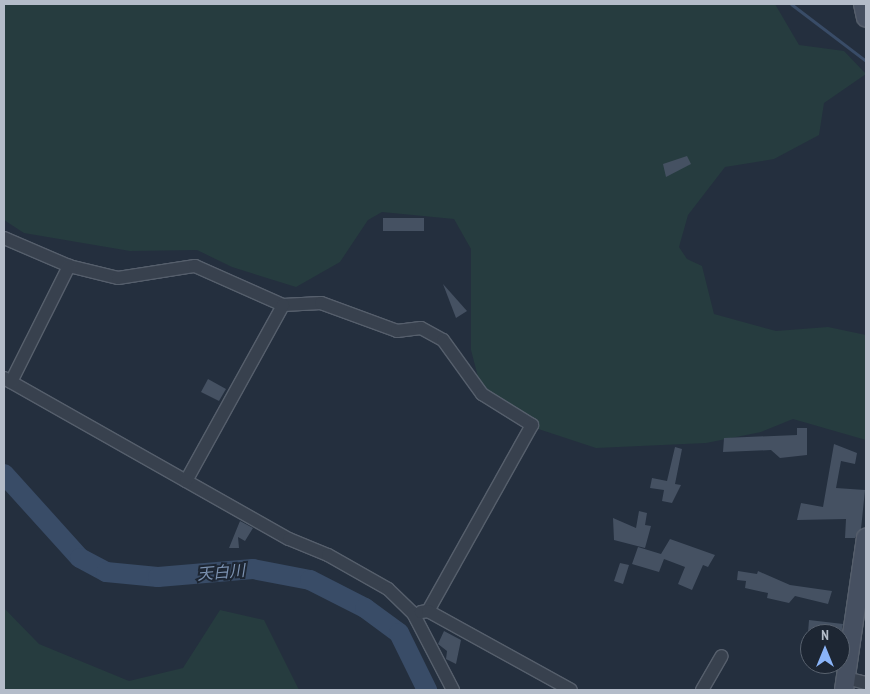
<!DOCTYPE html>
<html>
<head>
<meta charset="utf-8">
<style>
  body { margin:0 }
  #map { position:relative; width:870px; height:694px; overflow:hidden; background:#242f3e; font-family:"PT Sans Narrow","Noto Sans JP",sans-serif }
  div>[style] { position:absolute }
  .green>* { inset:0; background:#263c3f }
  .stream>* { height:3px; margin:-1.5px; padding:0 1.5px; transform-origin:1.5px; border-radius:1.5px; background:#394c67 }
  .river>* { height:20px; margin:-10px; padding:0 10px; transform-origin:10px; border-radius:10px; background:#394c67 }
  .building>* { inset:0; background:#455162 }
  .roads { filter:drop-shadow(1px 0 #565f6c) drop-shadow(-1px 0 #565f6c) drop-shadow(0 1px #565f6c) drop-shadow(0 -1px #565f6c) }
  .street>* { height:12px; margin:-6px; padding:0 6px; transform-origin:6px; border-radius:6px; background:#38414e }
  .secondary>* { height:18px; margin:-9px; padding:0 9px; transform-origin:9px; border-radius:9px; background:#465061 }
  span { translate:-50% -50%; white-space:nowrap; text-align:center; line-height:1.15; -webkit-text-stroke:4px #1d2633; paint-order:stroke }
  .water-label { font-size:16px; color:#7c92b1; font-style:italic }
  .frame { position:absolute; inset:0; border:5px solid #b4bcc9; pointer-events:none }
  .north { position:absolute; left:800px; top:624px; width:50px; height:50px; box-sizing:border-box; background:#1d2633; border:1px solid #59626f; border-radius:50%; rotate:0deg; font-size:14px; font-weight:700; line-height:20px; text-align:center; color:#b4bcc9 }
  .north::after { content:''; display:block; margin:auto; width:18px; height:22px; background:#8ab4f8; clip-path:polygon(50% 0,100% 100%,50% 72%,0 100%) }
</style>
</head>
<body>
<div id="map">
  <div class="green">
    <i style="clip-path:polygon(4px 4px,775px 4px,799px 45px,844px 51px,866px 74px,824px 103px,819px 135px,774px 159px,725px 167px,688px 215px,679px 247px,687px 259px,702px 266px,714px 314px,776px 331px,828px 327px,866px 335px,866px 440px,793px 419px,761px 432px,706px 443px,596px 448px,508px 419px,483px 396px,471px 350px,471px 249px,454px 219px,382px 212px,368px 220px,340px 262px,296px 287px,232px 267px,197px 250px,130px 251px,24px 233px,4px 220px)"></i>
    <i style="clip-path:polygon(4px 608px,39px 644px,129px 681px,183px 668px,220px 610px,264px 620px,299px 690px,4px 690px)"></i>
  </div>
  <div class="stream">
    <i style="left:791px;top:4px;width:94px;rotate:37.2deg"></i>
  </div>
  <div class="river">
    <i style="left:4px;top:474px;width:113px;rotate:47.9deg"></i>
    <i style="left:80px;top:558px;width:30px;rotate:28deg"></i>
    <i style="left:106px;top:572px;width:52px;rotate:5.5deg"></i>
    <i style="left:158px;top:577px;width:95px;rotate:-4.8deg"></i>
    <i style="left:253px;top:569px;width:58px;rotate:10.9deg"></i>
    <i style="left:310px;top:580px;width:62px;rotate:27deg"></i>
    <i style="left:365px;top:608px;width:42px;rotate:36.3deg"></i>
    <i style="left:399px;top:633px;width:64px;rotate:63.8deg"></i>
  </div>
  <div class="building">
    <i style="clip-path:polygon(687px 156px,691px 164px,666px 177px,663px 164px)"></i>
    <i style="clip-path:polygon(383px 218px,424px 218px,424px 231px,383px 231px)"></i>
    <i style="clip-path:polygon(443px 284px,467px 311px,456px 318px)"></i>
    <i style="clip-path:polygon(208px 379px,226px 389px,219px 401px,201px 392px)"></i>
    <i style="clip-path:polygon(797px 428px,807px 428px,807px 455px,780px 458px,771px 450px,723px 452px,724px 438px,797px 435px)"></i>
    <i style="clip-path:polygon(834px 444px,857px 453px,855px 464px,841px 461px,836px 488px,865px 490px,861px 529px,855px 538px,845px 538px,846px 519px,797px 520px,801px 503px,823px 507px)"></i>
    <i style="clip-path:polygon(675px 447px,682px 449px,675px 484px,681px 485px,672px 503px,662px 501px,664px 490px,650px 488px,652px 478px,667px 481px)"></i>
    <i style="clip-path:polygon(639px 511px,647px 513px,645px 525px,651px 526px,645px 548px,614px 540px,613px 518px,636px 528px)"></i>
    <i style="clip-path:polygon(240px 521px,253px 528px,245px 541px,238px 537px,239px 548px,229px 548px)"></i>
    <i style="clip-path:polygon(670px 539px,715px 555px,708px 567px,703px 565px,692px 590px,678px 584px,685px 567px,664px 559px,659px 572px,632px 564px,638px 547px,661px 554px)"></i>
    <i style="clip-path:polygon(620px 563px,629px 565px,623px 584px,614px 581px)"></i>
    <i style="clip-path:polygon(738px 571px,757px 574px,758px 571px,790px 585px,832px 591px,828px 604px,795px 596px,789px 603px,767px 598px,768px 593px,745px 588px,746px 581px,737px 580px)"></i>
    <i style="clip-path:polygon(809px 620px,843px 624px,841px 634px,808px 633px)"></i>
    <i style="clip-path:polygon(444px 631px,461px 640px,456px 664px,446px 659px,447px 651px,438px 644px)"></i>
  </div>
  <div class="roads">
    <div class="street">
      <i style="left:4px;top:238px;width:71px;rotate:23.3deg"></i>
      <i style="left:69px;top:266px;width:50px;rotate:13.8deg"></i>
      <i style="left:118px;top:278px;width:78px;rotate:-8.9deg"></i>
      <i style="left:195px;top:266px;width:96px;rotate:23.9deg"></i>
      <i style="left:283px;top:305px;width:38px;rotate:-3deg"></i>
      <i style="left:321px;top:303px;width:81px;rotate:20.2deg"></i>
      <i style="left:397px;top:331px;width:24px;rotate:-7deg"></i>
      <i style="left:421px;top:328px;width:25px;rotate:29deg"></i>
      <i style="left:443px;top:340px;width:67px;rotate:54.2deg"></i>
      <i style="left:482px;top:394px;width:59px;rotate:31.8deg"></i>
      <i style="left:532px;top:425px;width:213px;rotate:119.2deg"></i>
      <i style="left:4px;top:378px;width:327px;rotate:29.5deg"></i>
      <i style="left:289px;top:539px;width:42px;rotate:22.3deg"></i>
      <i style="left:328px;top:555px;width:69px;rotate:29.5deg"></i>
      <i style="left:388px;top:589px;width:35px;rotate:44deg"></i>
      <i style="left:413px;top:613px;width:87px;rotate:62.5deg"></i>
      <i style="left:11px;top:382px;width:130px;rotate:-63.4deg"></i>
      <i style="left:186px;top:481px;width:201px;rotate:-61.1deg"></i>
      <i style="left:421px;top:612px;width:7px;rotate:-8deg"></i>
      <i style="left:428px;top:611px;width:163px;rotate:28.9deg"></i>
      <i style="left:846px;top:678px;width:21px;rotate:14deg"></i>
      <i style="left:702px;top:690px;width:39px;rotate:-60deg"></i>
    </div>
    <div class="secondary">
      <i style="left:863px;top:4px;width:14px;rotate:78deg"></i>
      <i style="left:844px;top:690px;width:154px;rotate:-81.8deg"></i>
    </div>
  </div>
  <div class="water-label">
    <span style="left:221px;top:572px;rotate:-5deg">天白川</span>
  </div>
  <div class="frame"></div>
  <div class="north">N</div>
</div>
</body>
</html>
